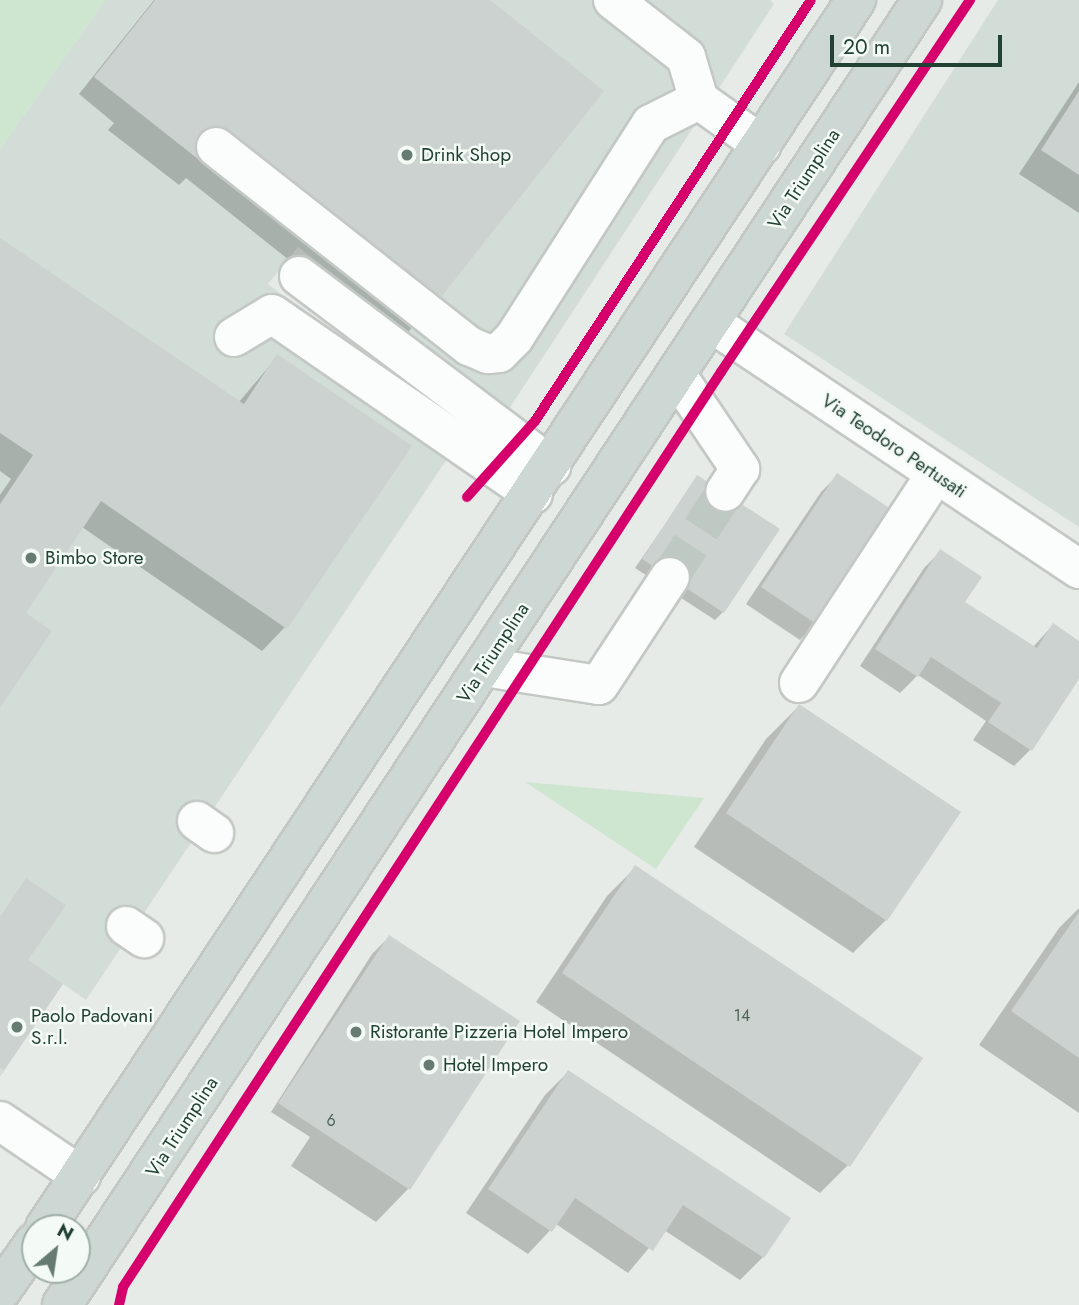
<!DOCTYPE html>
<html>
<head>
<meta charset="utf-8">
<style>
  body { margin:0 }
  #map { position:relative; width:1079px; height:1305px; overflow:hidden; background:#e6ebe8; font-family:Jost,sans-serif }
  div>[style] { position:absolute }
  .built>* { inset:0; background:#d3ddd7 }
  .green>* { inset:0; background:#cee5d0 }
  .shadow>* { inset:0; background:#0003 }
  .building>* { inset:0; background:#ccd2cf }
  .minor-tunnel>* { height:38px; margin-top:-19px; transform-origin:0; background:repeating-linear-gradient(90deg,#bfc9c4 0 38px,transparent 0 57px) }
  .roads { filter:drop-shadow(2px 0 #c3c8c5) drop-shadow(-2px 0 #c3c8c5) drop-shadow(0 2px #c3c8c5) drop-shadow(0 -2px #c3c8c5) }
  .minor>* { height:38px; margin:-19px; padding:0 19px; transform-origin:19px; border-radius:19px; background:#fbfcfc }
  .major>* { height:38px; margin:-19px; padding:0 19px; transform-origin:19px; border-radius:19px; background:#cdd7d3 }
  .cycleway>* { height:10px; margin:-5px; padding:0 5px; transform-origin:5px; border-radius:5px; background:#d6006c }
  .dots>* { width:19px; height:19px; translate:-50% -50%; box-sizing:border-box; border:4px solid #f4faf6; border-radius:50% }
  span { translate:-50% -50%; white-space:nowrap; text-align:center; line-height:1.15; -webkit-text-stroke:5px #f4faf6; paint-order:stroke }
  .number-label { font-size:16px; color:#4d665a }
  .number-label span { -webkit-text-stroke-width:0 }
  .poi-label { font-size:19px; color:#214132 }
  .left { translate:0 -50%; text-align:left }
  .street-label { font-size:19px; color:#214132 }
  .north { position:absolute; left:21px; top:1214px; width:70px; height:70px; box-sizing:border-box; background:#f4faf6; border:2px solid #a0b0a8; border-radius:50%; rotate:29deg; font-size:19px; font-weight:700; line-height:28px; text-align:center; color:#214132 }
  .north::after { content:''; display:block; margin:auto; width:24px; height:32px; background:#667c72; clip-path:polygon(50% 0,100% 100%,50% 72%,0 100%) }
  .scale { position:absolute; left:830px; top:35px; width:172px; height:32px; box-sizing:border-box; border:4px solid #214132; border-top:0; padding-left:9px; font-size:21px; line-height:24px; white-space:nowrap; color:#214132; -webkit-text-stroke:5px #f4faf6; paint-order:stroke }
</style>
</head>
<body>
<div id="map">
  <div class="built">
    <i style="clip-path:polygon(105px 0,770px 0,774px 4px,509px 409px,298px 247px,268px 284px,463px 435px,86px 1000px,63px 984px,0 1077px,0 149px)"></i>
    <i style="clip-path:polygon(998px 0,1079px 0,1079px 527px,784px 334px)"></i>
  </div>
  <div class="green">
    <i style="clip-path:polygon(0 0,105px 0,0 149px)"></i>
    <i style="clip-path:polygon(525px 782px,704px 798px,656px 869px)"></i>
  </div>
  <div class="shadow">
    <i style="clip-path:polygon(154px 0,486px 0,602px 91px,397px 346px,186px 178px,179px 185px,108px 130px,114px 123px,79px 94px)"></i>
    <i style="clip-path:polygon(1079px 82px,1079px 213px,1019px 174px)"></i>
    <i style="clip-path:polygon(0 240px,239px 402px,277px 357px,285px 627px,262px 651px,82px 527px,23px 613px,0 705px,0 495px,11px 479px,0 471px)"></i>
    <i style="clip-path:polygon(838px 475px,816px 623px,800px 640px,746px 604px,821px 492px)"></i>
    <i style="clip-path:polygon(698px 477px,723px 612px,715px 620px,635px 568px)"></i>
    <i style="clip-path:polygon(940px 552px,963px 602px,1033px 647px,1053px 625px,1079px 643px,1079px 676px,1030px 750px,1014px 766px,973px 740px,986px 721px,918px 675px,900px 693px,860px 666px,924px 568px)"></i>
    <i style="clip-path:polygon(799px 706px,886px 920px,853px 953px,694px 847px,766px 739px)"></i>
    <i style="clip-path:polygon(635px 868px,848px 1165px,820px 1193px,536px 1002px,607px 896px)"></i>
    <i style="clip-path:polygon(1079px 908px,1079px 1113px,979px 1045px,1059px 928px)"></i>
    <i style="clip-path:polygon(389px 937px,409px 1188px,376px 1222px,291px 1166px,310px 1137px,271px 1112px,372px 954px)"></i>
    <i style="clip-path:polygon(568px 1072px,763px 1257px,740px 1280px,664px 1230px,628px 1273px,556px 1224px,528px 1254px,466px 1213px,545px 1095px)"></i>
  </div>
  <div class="building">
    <i style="clip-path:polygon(155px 0,490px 0,604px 91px,415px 330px,94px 77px)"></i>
    <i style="clip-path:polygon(1079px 91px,1079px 175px,1041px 150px)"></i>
    <i style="clip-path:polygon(0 238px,244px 404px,277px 354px,412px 446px,287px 629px,101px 501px,26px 613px,52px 631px,0 708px,0 504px,33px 455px,0 433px)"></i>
    <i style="clip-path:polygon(837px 473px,894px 511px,818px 625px,761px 587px)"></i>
    <i style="clip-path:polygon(697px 475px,780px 529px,724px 613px,642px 559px)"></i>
    <i style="clip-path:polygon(940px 549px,982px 577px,965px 602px,1037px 648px,1053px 623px,1079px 641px,1079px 679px,1032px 751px,988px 722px,1001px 703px,931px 657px,918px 677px,875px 649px)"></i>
    <i style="clip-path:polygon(799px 704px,961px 812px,887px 921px,726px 813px)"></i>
    <i style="clip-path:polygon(635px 865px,923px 1058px,850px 1167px,562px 973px)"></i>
    <i style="clip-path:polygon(26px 878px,66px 905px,28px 960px,63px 984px,4px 1070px,0 1068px,0 917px)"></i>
    <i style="clip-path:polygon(1079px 912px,1079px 1058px,1011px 1011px)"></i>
    <i style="clip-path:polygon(389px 935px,520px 1021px,410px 1190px,278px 1103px)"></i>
    <i style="clip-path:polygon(568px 1070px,791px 1218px,764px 1258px,683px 1205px,653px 1251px,575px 1198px,552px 1232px,488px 1189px)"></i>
  </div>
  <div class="minor-tunnel">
    <i style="left:670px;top:577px;width:101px;rotate:-57.1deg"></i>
  </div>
  <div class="roads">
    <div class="minor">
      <i style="left:613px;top:0;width:93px;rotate:38deg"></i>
      <i style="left:686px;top:57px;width:45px;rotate:73.2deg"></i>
      <i style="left:699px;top:100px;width:77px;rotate:35.5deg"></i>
      <i style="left:216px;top:147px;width:322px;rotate:38.2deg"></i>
      <i style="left:469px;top:346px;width:21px;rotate:23deg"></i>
      <i style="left:488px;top:354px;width:11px;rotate:-5deg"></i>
      <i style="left:499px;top:353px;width:21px;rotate:-45deg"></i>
      <i style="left:514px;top:338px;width:254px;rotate:-57.4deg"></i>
      <i style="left:651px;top:124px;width:54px;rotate:-26.6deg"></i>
      <i style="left:299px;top:276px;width:316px;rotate:37deg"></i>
      <i style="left:710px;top:322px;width:444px;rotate:33.8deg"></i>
      <i style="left:234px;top:337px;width:44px;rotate:-31.2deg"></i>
      <i style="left:272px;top:314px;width:317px;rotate:34.6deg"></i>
      <i style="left:676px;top:374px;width:115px;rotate:56deg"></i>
      <i style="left:740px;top:469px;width:27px;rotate:123deg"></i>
      <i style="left:484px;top:667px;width:116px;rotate:8.9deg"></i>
      <i style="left:599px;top:685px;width:129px;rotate:-56.7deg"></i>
      <i style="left:799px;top:683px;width:250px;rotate:-56.8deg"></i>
      <i style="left:197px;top:821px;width:21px;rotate:35deg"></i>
      <i style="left:126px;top:926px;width:22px;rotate:34deg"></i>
      <i style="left:0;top:1121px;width:98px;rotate:34.2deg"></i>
    </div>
    <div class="major">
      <i style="left:45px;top:1228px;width:1472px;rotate:-56.56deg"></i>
      <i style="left:0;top:1292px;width:61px;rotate:-55deg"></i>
      <i style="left:62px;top:1305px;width:1563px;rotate:-56.61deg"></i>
    </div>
  </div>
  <div class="cycleway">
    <i style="left:467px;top:497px;width:102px;rotate:-48.2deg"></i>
    <i style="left:535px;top:421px;width:503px;rotate:-56.75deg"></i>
    <i style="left:119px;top:1305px;width:18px;rotate:-77deg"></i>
    <i style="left:123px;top:1287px;width:1093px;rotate:-56.83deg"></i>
    <i style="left:721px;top:372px;width:448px;rotate:-56.2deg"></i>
  </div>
  <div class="dots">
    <i style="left:407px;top:155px;background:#667c72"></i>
    <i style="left:31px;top:558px;background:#667c72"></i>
    <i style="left:17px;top:1027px;background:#667c72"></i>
    <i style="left:356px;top:1032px;background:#667c72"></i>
    <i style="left:429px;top:1065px;background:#667c72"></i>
  </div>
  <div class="number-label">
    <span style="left:742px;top:1016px">14</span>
    <span style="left:331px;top:1121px">6</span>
  </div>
  <div class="poi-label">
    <span class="left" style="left:421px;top:155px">Drink Shop</span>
    <span class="left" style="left:45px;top:558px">Bimbo Store</span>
    <span class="left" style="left:31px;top:1027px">Paolo Padovani<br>S.r.l.</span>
    <span class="left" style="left:370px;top:1032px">Ristorante Pizzeria Hotel Impero</span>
    <span class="left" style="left:443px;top:1065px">Hotel Impero</span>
  </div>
  <div class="street-label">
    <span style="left:804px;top:179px;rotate:-57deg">Via Triumplina</span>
    <span style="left:894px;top:446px;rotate:34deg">Via Teodoro Pertusati</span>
    <span style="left:493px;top:653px;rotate:-57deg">Via Triumplina</span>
    <span style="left:182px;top:1127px;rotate:-57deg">Via Triumplina</span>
  </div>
  <div class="north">N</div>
  <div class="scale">20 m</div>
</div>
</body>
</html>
